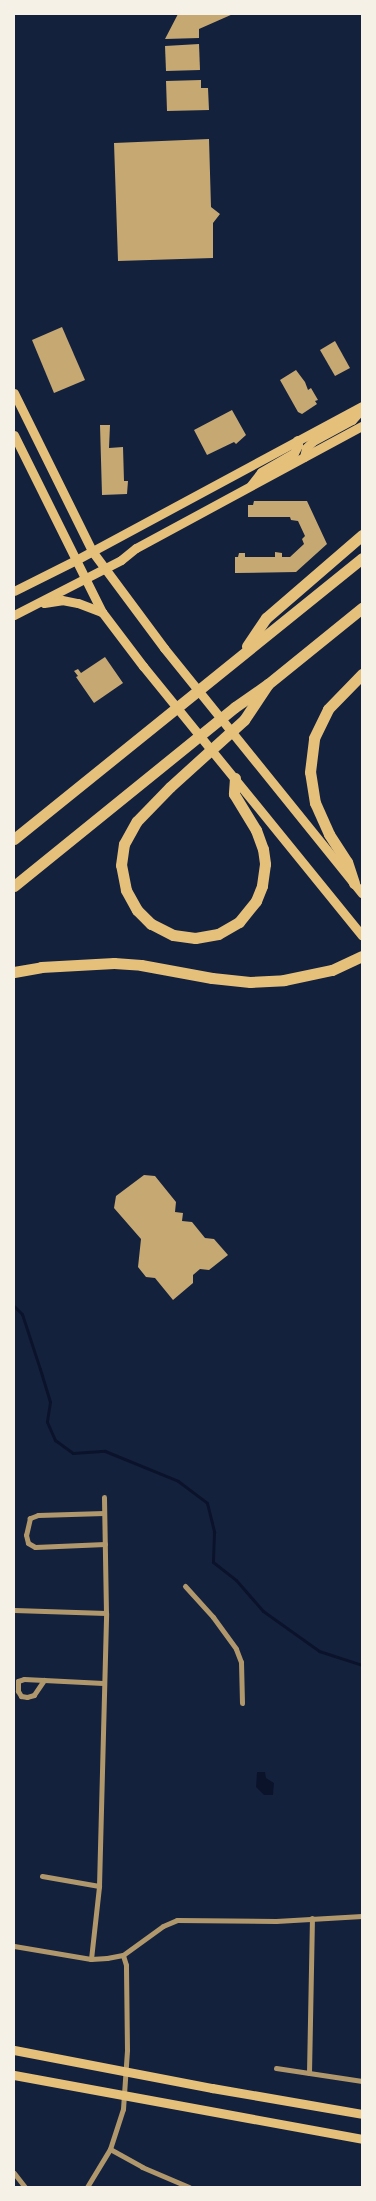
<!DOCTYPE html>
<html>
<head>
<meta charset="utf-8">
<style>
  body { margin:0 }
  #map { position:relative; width:376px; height:2201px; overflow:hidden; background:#14213d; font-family:Montserrat,sans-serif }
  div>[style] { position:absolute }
  .water>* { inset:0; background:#0b132b }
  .stream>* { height:3px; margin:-1.5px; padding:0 1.5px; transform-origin:1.5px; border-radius:1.5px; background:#0b132b }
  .building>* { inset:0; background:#c6a872 }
  .minor>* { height:5px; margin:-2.5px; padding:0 2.5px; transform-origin:2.5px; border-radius:2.5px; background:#b1986c }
  .secondary>* { height:9px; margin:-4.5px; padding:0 4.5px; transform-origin:4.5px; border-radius:4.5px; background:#e5c07b }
  .motorway>* { height:11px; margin:-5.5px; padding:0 5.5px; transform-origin:5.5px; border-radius:5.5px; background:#e5c07b }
  span { translate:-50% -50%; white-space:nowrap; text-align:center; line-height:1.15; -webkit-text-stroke:4px #f6f1e7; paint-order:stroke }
  .frame { position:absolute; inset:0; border:15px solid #f6f1e7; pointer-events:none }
</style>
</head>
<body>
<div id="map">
  <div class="water">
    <i style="clip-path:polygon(257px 1772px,265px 1772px,266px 1778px,274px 1783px,273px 1795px,264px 1795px,256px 1787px)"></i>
  </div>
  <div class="stream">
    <i style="left:14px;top:1306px;width:11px;rotate:45deg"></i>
    <i style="left:22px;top:1314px;width:58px;rotate:71.9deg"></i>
    <i style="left:40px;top:1369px;width:34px;rotate:73deg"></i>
    <i style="left:50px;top:1402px;width:20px;rotate:99deg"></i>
    <i style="left:47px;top:1422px;width:20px;rotate:66deg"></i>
    <i style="left:55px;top:1440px;width:22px;rotate:36deg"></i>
    <i style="left:73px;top:1453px;width:32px;rotate:-4deg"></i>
    <i style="left:105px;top:1451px;width:79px;rotate:22.3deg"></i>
    <i style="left:178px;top:1481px;width:36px;rotate:37deg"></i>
    <i style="left:207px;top:1503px;width:30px;rotate:76deg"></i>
    <i style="left:214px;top:1532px;width:30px;rotate:92deg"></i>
    <i style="left:213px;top:1562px;width:29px;rotate:38deg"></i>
    <i style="left:236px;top:1580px;width:41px;rotate:48.9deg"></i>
    <i style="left:263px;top:1611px;width:69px;rotate:35.5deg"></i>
    <i style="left:319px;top:1651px;width:45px;rotate:18deg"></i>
  </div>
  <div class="building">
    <i style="clip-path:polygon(178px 14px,233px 14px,199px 29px,199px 38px,165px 39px)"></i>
    <i style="clip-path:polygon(199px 44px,200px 70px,166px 71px,165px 46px)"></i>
    <i style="clip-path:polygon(201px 80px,201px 88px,208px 88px,209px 110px,167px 111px,166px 81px)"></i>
    <i style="clip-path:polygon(209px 139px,211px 207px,220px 214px,213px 223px,213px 258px,118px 261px,114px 143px)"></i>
    <i style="clip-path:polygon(62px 327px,85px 380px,54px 393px,32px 340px)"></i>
    <i style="clip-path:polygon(335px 341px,350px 368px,335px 376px,320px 350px)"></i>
    <i style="clip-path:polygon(296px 370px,305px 382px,308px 390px,311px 388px,318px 400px,315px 401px,317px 404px,302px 414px,298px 412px,280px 380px)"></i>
    <i style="clip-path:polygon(232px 410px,246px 435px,236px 444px,234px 442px,207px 455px,194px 430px)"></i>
    <i style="clip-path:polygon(100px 425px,110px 425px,109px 448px,123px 447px,124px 481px,128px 481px,127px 494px,102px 495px)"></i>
    <i style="clip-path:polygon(254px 501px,307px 501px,327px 544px,296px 572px,235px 573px,235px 557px,238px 557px,239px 553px,245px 553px,245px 557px,275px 557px,275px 552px,282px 553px,282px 557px,290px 557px,304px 544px,302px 539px,305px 536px,298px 521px,291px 520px,290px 517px,248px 517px,248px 505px,253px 505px)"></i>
    <i style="clip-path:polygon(105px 657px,123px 683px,94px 703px,76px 677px,78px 676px,74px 671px,78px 669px,81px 673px)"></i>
    <i style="clip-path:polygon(144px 1175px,155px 1176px,176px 1202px,175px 1212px,183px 1213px,182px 1221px,192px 1222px,205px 1238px,214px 1239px,228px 1255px,209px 1270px,200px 1269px,193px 1275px,193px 1283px,173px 1300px,155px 1278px,146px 1277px,138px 1267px,141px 1239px,114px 1208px,116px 1196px)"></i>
  </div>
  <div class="minor">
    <i style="left:104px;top:1513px;width:66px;rotate:178.3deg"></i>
    <i style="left:38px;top:1515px;width:9px;rotate:159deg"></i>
    <i style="left:30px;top:1518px;width:17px;rotate:103deg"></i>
    <i style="left:26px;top:1535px;width:8px;rotate:76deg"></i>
    <i style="left:28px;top:1543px;width:8px;rotate:30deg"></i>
    <i style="left:35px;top:1547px;width:70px;rotate:-2.5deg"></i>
    <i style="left:185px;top:1586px;width:42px;rotate:47.9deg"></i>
    <i style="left:213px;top:1617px;width:39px;rotate:54deg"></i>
    <i style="left:236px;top:1649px;width:14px;rotate:69deg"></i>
    <i style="left:241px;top:1662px;width:41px;rotate:88.6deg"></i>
    <i style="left:14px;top:1610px;width:92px;rotate:1.9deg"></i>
    <i style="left:44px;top:1680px;width:18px;rotate:124deg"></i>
    <i style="left:34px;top:1695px;width:7px;rotate:164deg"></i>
    <i style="left:27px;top:1697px;width:6px;rotate:-171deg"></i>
    <i style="left:21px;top:1696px;width:6px;rotate:-121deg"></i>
    <i style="left:18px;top:1691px;width:10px;rotate:-90deg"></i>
    <i style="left:18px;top:1681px;width:6px;rotate:-18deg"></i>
    <i style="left:24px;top:1679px;width:20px;rotate:3deg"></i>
    <i style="left:44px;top:1680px;width:59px;rotate:2.9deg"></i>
    <i style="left:42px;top:1876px;width:58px;rotate:10deg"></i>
    <i style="left:14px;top:1946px;width:78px;rotate:9.6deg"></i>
    <i style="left:91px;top:1959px;width:16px;rotate:-4deg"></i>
    <i style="left:107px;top:1958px;width:16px;rotate:-11deg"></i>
    <i style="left:123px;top:1955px;width:49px;rotate:-35.9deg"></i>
    <i style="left:163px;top:1926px;width:15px;rotate:-23deg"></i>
    <i style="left:177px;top:1920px;width:99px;rotate:0.6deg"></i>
    <i style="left:276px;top:1921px;width:86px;rotate:-3.3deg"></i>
    <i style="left:91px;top:1959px;width:73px;rotate:-83.7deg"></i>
    <i style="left:99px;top:1886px;width:273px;rotate:-88.5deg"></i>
    <i style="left:106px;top:1613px;width:116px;rotate:-91deg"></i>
    <i style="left:276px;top:2068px;width:87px;rotate:8.6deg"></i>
    <i style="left:309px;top:2073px;width:155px;rotate:-88.9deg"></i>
    <i style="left:110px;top:2149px;width:37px;rotate:29deg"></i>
    <i style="left:142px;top:2167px;width:51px;rotate:23.1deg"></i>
    <i style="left:14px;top:2173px;width:18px;rotate:52deg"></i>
    <i style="left:87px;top:2187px;width:44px;rotate:-58.8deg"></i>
    <i style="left:110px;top:2149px;width:42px;rotate:-72deg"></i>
    <i style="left:123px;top:2109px;width:59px;rotate:-86.1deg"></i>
    <i style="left:127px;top:2050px;width:85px;rotate:-90.7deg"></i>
    <i style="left:126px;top:1965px;width:10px;rotate:-107deg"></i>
  </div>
  <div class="secondary">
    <i style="left:14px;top:393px;width:176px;rotate:63.7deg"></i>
    <i style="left:92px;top:551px;width:121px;rotate:53.4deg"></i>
    <i style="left:164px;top:648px;width:315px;rotate:51.1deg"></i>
    <i style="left:14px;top:435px;width:198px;rotate:63.6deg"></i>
    <i style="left:102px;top:612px;width:68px;rotate:52.8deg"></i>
    <i style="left:143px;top:666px;width:347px;rotate:50.9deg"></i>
    <i style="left:304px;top:457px;width:9px;rotate:-77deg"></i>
    <i style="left:306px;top:448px;width:10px;rotate:-45deg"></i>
    <i style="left:313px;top:441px;width:44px;rotate:-28.3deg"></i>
    <i style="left:352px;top:420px;width:15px;rotate:-48deg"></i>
    <i style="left:251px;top:485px;width:16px;rotate:-52deg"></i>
    <i style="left:261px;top:472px;width:38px;rotate:-30deg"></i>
    <i style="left:294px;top:453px;width:9px;rotate:-63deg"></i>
    <i style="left:298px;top:445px;width:5px;rotate:-101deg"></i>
    <i style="left:14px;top:591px;width:69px;rotate:-26.6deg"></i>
    <i style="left:76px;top:560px;width:325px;rotate:-28.3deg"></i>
    <i style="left:44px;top:603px;width:18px;rotate:-9deg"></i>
    <i style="left:62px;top:600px;width:16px;rotate:11deg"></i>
    <i style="left:78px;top:603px;width:26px;rotate:21deg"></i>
    <i style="left:14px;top:615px;width:120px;rotate:-27.2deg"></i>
    <i style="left:121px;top:560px;width:19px;rotate:-39deg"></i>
    <i style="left:136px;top:548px;width:257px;rotate:-28.4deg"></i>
    <i style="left:14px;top:2050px;width:202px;rotate:10.9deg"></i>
    <i style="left:212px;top:2088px;width:152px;rotate:9.8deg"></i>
    <i style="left:14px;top:2075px;width:354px;rotate:10.4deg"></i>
  </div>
  <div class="motorway">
    <i style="left:247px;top:646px;width:34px;rotate:-56deg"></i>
    <i style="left:266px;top:618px;width:127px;rotate:-40.8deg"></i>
    <i style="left:235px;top:778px;width:16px;rotate:94deg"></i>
    <i style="left:234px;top:794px;width:42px;rotate:58.6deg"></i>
    <i style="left:256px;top:830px;width:20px;rotate:70deg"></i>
    <i style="left:263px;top:849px;width:15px;rotate:82deg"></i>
    <i style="left:265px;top:864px;width:22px;rotate:98deg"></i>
    <i style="left:262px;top:886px;width:16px;rotate:112deg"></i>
    <i style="left:256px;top:901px;width:27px;rotate:129deg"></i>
    <i style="left:239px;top:922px;width:24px;rotate:150deg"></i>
    <i style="left:218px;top:934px;width:23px;rotate:170deg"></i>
    <i style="left:195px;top:938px;width:22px;rotate:-172deg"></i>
    <i style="left:173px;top:935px;width:25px;rotate:-153deg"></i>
    <i style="left:151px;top:924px;width:20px;rotate:-135deg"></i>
    <i style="left:137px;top:910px;width:23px;rotate:-119deg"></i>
    <i style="left:126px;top:890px;width:25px;rotate:-101deg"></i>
    <i style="left:121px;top:865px;width:21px;rotate:-82deg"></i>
    <i style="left:124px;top:844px;width:26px;rotate:-61deg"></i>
    <i style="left:137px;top:821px;width:47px;rotate:-45.9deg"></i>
    <i style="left:170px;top:787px;width:100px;rotate:-42.2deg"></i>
    <i style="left:244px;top:720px;width:43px;rotate:-56.3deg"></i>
    <i style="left:14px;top:839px;width:447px;rotate:-38.9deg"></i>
    <i style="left:354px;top:883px;width:22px;rotate:-108deg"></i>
    <i style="left:347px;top:862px;width:33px;rotate:-123deg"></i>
    <i style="left:329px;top:834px;width:34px;rotate:-114deg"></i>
    <i style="left:315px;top:803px;width:31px;rotate:-99deg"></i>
    <i style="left:310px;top:772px;width:34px;rotate:-83deg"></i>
    <i style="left:314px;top:738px;width:32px;rotate:-64deg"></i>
    <i style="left:328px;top:709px;width:49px;rotate:-45.8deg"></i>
    <i style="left:14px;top:886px;width:284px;rotate:-39deg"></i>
    <i style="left:235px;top:707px;width:40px;rotate:-34.9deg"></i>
    <i style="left:268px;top:684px;width:121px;rotate:-39deg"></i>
    <i style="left:14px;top:972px;width:27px;rotate:-10deg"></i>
    <i style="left:41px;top:967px;width:73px;rotate:-3.1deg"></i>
    <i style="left:114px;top:963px;width:27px;rotate:4deg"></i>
    <i style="left:141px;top:965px;width:72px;rotate:10.4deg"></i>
    <i style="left:212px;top:978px;width:38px;rotate:6deg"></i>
    <i style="left:250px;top:982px;width:34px;rotate:-3deg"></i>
    <i style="left:284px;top:980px;width:49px;rotate:-11.8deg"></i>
    <i style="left:332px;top:970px;width:33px;rotate:-25deg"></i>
  </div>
  <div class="frame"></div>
</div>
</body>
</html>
